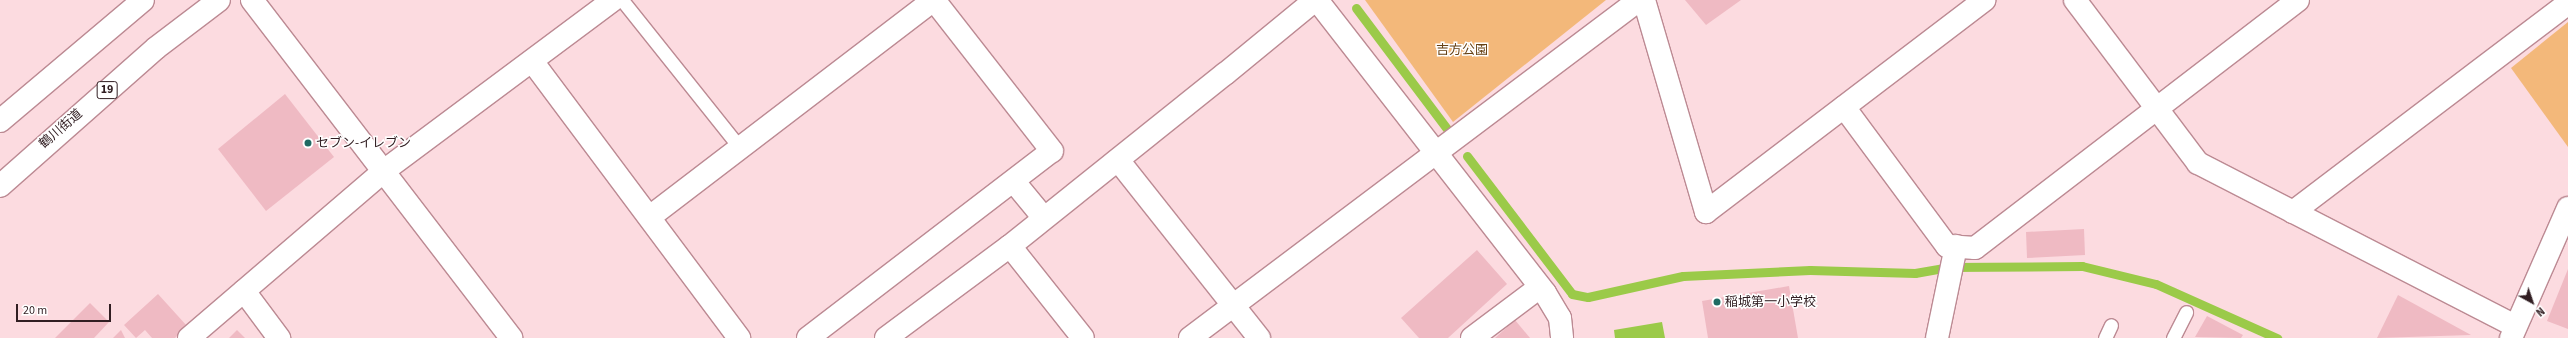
<!DOCTYPE html>
<html>
<head>
<meta charset="utf-8">
<style>
  body { margin:0 }
  #map { position:relative; width:2568px; height:338px; overflow:hidden; background:#fcdbe0; font-family:"Source Sans 3","Noto Sans JP",sans-serif }
  div>[style] { position:absolute }
  .green>* { inset:0; background:#f3b87a }
  .water>* { inset:0; background:#9bca49 }
  .stream>* { height:9px; margin:-4.5px; padding:0 4.5px; transform-origin:4.5px; border-radius:4.5px; background:#9bca49 }
  .building>* { inset:0; background:#efbac3 }
  .roads { filter:drop-shadow(1px 0 #bc8a93) drop-shadow(-1px 0 #bc8a93) drop-shadow(0 1px #bc8a93) drop-shadow(0 -1px #bc8a93) }
  .service>* { height:13px; margin:-6.5px; padding:0 6.5px; transform-origin:6.5px; border-radius:6.5px; background:#fff }
  .minor>* { height:22px; margin:-11px; padding:0 11px; transform-origin:11px; border-radius:11px; background:#fff }
  .tertiary>* { height:22px; margin:-11px; padding:0 11px; transform-origin:11px; border-radius:11px; background:#fff }
  .primary>* { height:22px; margin:-11px; padding:0 11px; transform-origin:11px; border-radius:11px; background:#fff }
  .dots>* { width:11px; height:11px; translate:-50% -50%; box-sizing:border-box; border:2px solid #fff; border-radius:50% }
  span { translate:-50% -50%; white-space:nowrap; text-align:center; line-height:1.15; -webkit-text-stroke:3px #fff; paint-order:stroke }
  .shield-label span { padding:1px 3px; background:#fff; border:1px solid; border-radius:3px; -webkit-text-stroke-width:0 }
  .shield-label { font-size:12px; color:#311e22; font-weight:700 }
  .park-label { font-size:13px; color:#664115 }
  .street-label { font-size:13px; color:#311e22 }
  .poi-label { font-size:13px; color:#311e22 }
  .left { translate:0 -50%; text-align:left }
  .north { position:absolute; left:2512px; top:282px; width:40px; height:40px; -webkit-text-stroke:3px #fff; paint-order:stroke; rotate:140deg; font-size:11px; font-weight:700; line-height:16px; text-align:center; color:#311e22 }
  .north::after { content:''; display:block; margin:auto; width:14px; height:18px; background:#311e22; clip-path:polygon(50% 0,100% 100%,50% 72%,0 100%) }
  .scale { position:absolute; left:16px; top:304px; width:95px; height:18px; box-sizing:border-box; border:2px solid #311e22; border-top:0; padding-left:5px; font-size:12px; line-height:14px; white-space:nowrap; color:#311e22; -webkit-text-stroke:3px #fff; paint-order:stroke }
</style>
</head>
<body>
<div id="map">
  <div class="green">
    <i style="clip-path:polygon(1365px 0,1606px 0,1453px 122px)"></i>
    <i style="clip-path:polygon(2568px 22px,2568px 147px,2511px 68px)"></i>
  </div>
  <div class="water">
    <i style="clip-path:polygon(1662px 322px,1665px 338px,1615px 338px,1614px 330px)"></i>
  </div>
  <div class="stream">
    <i style="left:1356px;top:8px;width:153px;rotate:53deg"></i>
    <i style="left:1467px;top:156px;width:173px;rotate:52.7deg"></i>
    <i style="left:1572px;top:294px;width:16px;rotate:11deg"></i>
    <i style="left:1588px;top:297px;width:97px;rotate:-12.5deg"></i>
    <i style="left:1683px;top:276px;width:127px;rotate:-2.7deg"></i>
    <i style="left:1810px;top:270px;width:105px;rotate:1.6deg"></i>
    <i style="left:1915px;top:273px;width:34px;rotate:-10deg"></i>
    <i style="left:1948px;top:267px;width:134px;rotate:-0.4deg"></i>
    <i style="left:2082px;top:266px;width:76px;rotate:13.7deg"></i>
    <i style="left:2156px;top:284px;width:133px;rotate:24.1deg"></i>
  </div>
  <div class="building">
    <i style="clip-path:polygon(1685px 0,1741px 0,1706px 25px)"></i>
    <i style="clip-path:polygon(285px 94px,334px 157px,266px 211px,218px 149px)"></i>
    <i style="clip-path:polygon(2084px 229px,2085px 255px,2027px 258px,2026px 232px)"></i>
    <i style="clip-path:polygon(1477px 250px,1507px 284px,1448px 338px,1419px 338px,1401px 318px)"></i>
    <i style="clip-path:polygon(2568px 269px,2568px 329px,2547px 321px)"></i>
    <i style="clip-path:polygon(1789px 286px,1798px 338px,1708px 338px,1702px 301px)"></i>
    <i style="clip-path:polygon(158px 294px,187px 326px,175px 338px,152px 338px,145px 330px,136px 338px,124px 325px)"></i>
    <i style="clip-path:polygon(2398px 295px,2471px 335px,2377px 338px)"></i>
    <i style="clip-path:polygon(90px 303px,109px 322px,94px 338px,55px 338px)"></i>
    <i style="clip-path:polygon(2207px 316px,2243px 335px,2241px 338px,2195px 337px)"></i>
    <i style="clip-path:polygon(1515px 320px,1530px 338px,1495px 338px)"></i>
    <i style="clip-path:polygon(121px 330px,125px 338px,113px 338px)"></i>
    <i style="clip-path:polygon(237px 330px,245px 338px,229px 338px)"></i>
  </div>
  <div class="roads">
    <div class="service">
      <i style="left:622px;top:0;width:189px;rotate:51.4deg"></i>
      <i style="left:2105px;top:338px;width:14px;rotate:-65deg"></i>
      <i style="left:2173px;top:338px;width:29px;rotate:-63deg"></i>
    </div>
    <div class="minor">
      <i style="left:1317px;top:0;width:371px;rotate:52.1deg"></i>
      <i style="left:1545px;top:293px;width:29px;rotate:59deg"></i>
      <i style="left:1560px;top:318px;width:20px;rotate:84deg"></i>
      <i style="left:1644px;top:0;width:221px;rotate:73.7deg"></i>
      <i style="left:1706px;top:212px;width:350px;rotate:-37.3deg"></i>
      <i style="left:2075px;top:0;width:204px;rotate:53deg"></i>
      <i style="left:2198px;top:163px;width:356px;rotate:27.2deg"></i>
      <i style="left:532px;top:61px;width:346px;rotate:53.2deg"></i>
      <i style="left:1844px;top:107px;width:173px;rotate:53.5deg"></i>
      <i style="left:1947px;top:246px;width:28px;rotate:4deg"></i>
      <i style="left:1975px;top:248px;width:407px;rotate:-37.5deg"></i>
      <i style="left:1118px;top:160px;width:227px;rotate:51.6deg"></i>
      <i style="left:1015px;top:183px;width:45px;rotate:50.4deg"></i>
      <i style="left:2293px;top:212px;width:345px;rotate:-37.2deg"></i>
      <i style="left:651px;top:216px;width:356px;rotate:-37.4deg"></i>
      <i style="left:1010px;top:246px;width:117px;rotate:51.6deg"></i>
      <i style="left:244px;top:291px;width:59px;rotate:53.3deg"></i>
      <i style="left:189px;top:338px;width:258px;rotate:-40.6deg"></i>
      <i style="left:385px;top:170px;width:284px;rotate:-36.7deg"></i>
      <i style="left:808px;top:338px;width:307px;rotate:-37.5deg"></i>
      <i style="left:1052px;top:151px;width:192px;rotate:-128deg"></i>
      <i style="left:886px;top:338px;width:154px;rotate:-36.6deg"></i>
      <i style="left:1010px;top:246px;width:275px;rotate:-38.7deg"></i>
      <i style="left:1190px;top:338px;width:562px;rotate:-36.97deg"></i>
      <i style="left:1472px;top:338px;width:85px;rotate:-36.9deg"></i>
      <i style="left:1937px;top:338px;width:94px;rotate:-78.3deg"></i>
      <i style="left:2511px;top:338px;width:142px;rotate:-66.3deg"></i>
    </div>
    <div class="tertiary">
      <i style="left:252px;top:0;width:426px;rotate:52.5deg"></i>
      <i style="left:1225px;top:74px;width:117px;rotate:-39.4deg"></i>
    </div>
    <div class="primary">
      <i style="left:0;top:121px;width:187px;rotate:-40.2deg"></i>
      <i style="left:0;top:186px;width:208px;rotate:-41.5deg"></i>
      <i style="left:156px;top:48px;width:79px;rotate:-37.3deg"></i>
    </div>
  </div>
  <div class="dots">
    <i style="left:308px;top:143px;background:#206a63"></i>
    <i style="left:1717px;top:302px;background:#206a63"></i>
  </div>
  <div class="shield-label">
    <span style="left:107px;top:90px">19</span>
  </div>
  <div class="park-label">
    <span style="left:1462px;top:50px">吉方公園</span>
  </div>
  <div class="street-label">
    <span style="left:61px;top:129px;rotate:-41deg">鶴川街道</span>
  </div>
  <div class="poi-label">
    <span class="left" style="left:316px;top:143px">セブン-イレブン</span>
    <span class="left" style="left:1725px;top:302px">稲城第一小学校</span>
  </div>
  <div class="north">N</div>
  <div class="scale">20 m</div>
</div>
</body>
</html>
